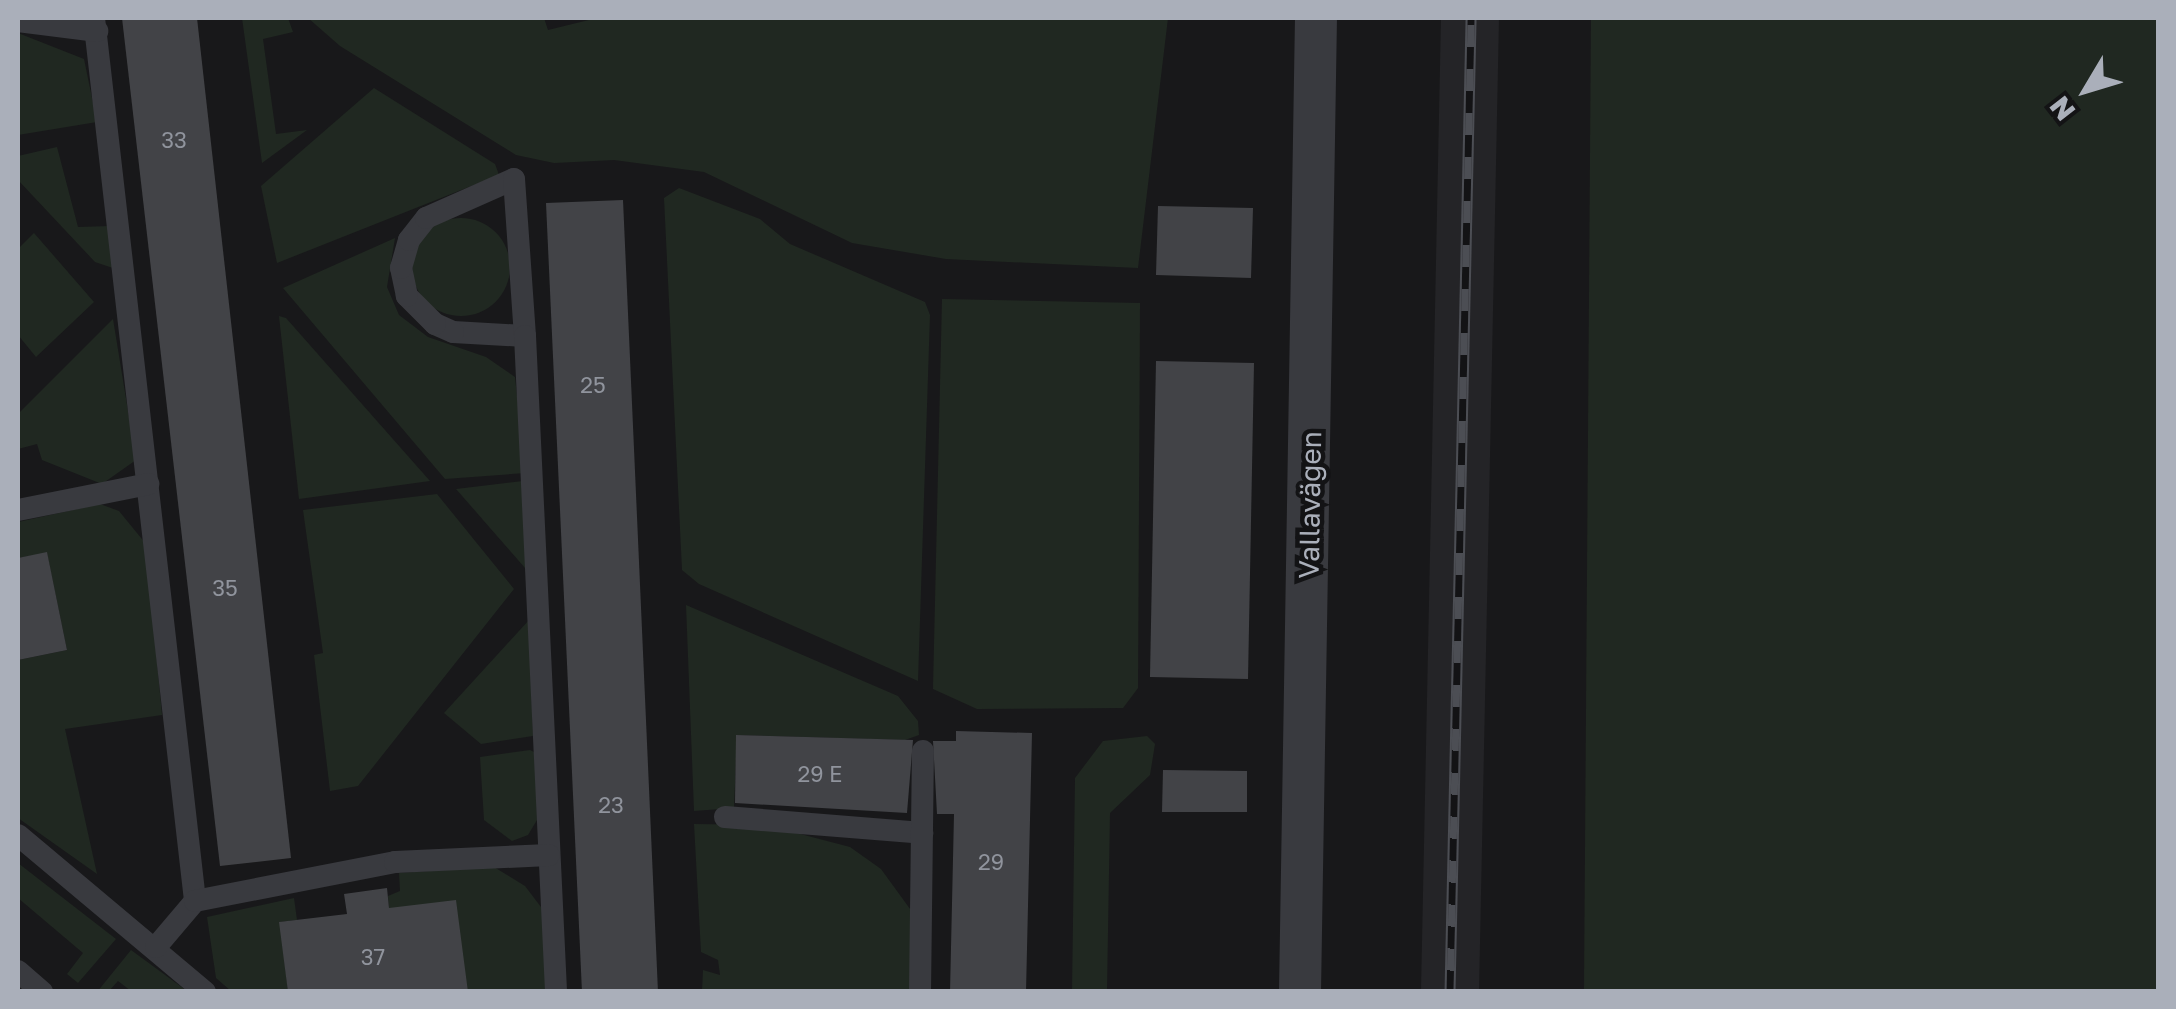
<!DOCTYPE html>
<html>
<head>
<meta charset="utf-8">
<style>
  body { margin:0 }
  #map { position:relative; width:2176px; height:1009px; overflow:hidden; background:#18181a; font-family:"Golos Text",sans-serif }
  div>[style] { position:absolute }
  .built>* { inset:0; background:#242427 }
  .green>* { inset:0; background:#202821 }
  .round { border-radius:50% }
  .building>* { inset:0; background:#424347 }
  .service>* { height:22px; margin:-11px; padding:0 11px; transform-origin:11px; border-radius:11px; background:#393a3f }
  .minor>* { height:42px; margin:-21px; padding:0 21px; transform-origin:21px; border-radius:21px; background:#393a3f }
  .rail>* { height:11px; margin-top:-5.5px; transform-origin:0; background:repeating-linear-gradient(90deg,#131315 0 22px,#4c4e54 0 44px); box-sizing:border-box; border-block:2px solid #4c4e54 }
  span { translate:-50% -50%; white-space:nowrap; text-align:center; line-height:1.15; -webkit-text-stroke:9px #131315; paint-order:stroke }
  .number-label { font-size:22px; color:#90949d }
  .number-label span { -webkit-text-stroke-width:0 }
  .street-label { font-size:28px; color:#aaafba }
  .frame { position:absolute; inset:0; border:20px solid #aaafba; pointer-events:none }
  .north { position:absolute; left:2036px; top:40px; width:100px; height:100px; -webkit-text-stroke:8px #131315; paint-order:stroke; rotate:232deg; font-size:28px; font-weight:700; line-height:40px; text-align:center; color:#aaafba }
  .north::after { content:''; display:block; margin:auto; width:35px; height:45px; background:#aaafba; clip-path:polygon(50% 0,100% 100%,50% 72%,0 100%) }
</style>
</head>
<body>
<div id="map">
  <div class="built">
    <i style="clip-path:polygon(1441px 18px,1499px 18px,1479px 992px,1421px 991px)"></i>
  </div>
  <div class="green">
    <i style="clip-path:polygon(242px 18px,288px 18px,293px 32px,263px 39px,276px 134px,307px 130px,262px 163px)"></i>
    <i style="clip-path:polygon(308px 18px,544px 18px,548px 30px,597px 18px,1168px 18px,1138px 268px,946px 259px,852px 243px,704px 172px,614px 160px,554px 163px,516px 155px,340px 46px)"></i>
    <i style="clip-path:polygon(1591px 18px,2158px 18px,2158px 991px,1584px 991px)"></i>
    <i style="clip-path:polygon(18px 33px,84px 59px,97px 122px,18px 135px)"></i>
    <i style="clip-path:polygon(374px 88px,495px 164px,499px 175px,277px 263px,261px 186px)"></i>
    <i style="clip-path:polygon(57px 147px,78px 227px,110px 226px,113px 268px,95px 262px,18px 180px,18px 156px)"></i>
    <i style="clip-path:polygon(679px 188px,760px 219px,790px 244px,925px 302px,930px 315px,918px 681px,699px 584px,682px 570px,664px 198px)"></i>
    <i class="round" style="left:412px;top:218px;width:98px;height:98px"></i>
    <i style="clip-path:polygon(34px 233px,94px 302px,36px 357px,18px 335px,18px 249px)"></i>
    <i style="clip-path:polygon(395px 238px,387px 287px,399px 315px,428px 337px,486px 357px,515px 377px,525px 473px,445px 479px,283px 288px)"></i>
    <i style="clip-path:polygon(942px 299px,1140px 303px,1138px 688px,1123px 708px,977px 709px,933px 689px)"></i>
    <i style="clip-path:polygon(279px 316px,286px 318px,430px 481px,299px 499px)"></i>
    <i style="clip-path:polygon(113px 319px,136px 460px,102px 484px,42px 460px,37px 444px,18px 449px,18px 414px)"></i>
    <i style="clip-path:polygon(523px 481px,532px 576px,456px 489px)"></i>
    <i style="clip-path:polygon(437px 494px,514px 589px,358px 786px,330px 791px,314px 655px,323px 653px,303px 510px)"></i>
    <i style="clip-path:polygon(100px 504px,119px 511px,146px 544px,162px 715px,65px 729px,97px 874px,18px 818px,18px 660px,67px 650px,47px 553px,18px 558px,18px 522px)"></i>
    <i style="clip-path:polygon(686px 605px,898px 696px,918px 721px,919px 735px,905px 740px,737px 735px,734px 808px,694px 811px)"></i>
    <i style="clip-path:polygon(529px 620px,533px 736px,481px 744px,444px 713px)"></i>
    <i style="clip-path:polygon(1147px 736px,1155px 744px,1150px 775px,1110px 813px,1107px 991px,1072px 991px,1075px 778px,1103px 741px)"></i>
    <i style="clip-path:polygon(530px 750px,536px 753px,537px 820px,528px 835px,512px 841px,484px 820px,480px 757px)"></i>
    <i style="clip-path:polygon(694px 824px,766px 825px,850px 847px,881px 869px,913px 913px,911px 991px,702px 991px,703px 970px,720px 975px,718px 960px,701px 952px)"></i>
    <i style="clip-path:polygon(18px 863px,116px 939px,78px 983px,67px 974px,83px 953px,18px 898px)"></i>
    <i style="clip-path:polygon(494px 867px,525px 886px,544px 911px,547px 991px,468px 991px,389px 908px,388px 896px,400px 891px,399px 873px)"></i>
    <i style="clip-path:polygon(294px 898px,297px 920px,280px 922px,288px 991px,231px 991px,216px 978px,207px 917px)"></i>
    <i style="clip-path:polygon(131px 950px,187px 991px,131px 991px,118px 981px,109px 991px,97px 992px)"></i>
  </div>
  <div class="building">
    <i style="clip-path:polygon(122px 18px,197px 18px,291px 858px,220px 866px)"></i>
    <i style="clip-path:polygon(623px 200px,658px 992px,582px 992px,546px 203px)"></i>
    <i style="clip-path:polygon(1158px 206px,1253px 208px,1251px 278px,1156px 275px)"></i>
    <i style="clip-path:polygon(1156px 361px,1254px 363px,1248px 679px,1150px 677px)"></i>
    <i style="clip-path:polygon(47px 552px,67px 650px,18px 660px,18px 558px)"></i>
    <i style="clip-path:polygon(956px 731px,1032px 733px,1026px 992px,950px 992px,954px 814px,937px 814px,933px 741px,956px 741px)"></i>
    <i style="clip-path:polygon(736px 735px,913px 740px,907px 813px,735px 803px)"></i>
    <i style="clip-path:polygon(1163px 770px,1247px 771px,1247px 812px,1162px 812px)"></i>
    <i style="clip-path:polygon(387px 888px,389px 908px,456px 900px,468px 992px,288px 992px,279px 922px,347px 914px,344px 894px)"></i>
  </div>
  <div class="service">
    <i style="left:94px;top:18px;width:889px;rotate:83.47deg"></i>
    <i style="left:18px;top:21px;width:80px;rotate:7.2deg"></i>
    <i style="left:525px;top:336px;width:72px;rotate:-176.8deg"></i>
    <i style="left:453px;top:332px;width:20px;rotate:-156deg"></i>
    <i style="left:435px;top:324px;width:40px;rotate:-135deg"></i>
    <i style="left:407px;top:296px;width:29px;rotate:-102deg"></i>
    <i style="left:401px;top:268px;width:29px;rotate:-74deg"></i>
    <i style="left:409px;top:240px;width:28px;rotate:-52deg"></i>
    <i style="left:426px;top:218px;width:96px;rotate:-23.9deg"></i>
    <i style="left:514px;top:179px;width:157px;rotate:86deg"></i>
    <i style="left:525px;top:336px;width:657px;rotate:87.29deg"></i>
    <i style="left:18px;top:510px;width:133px;rotate:-11.3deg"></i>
    <i style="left:725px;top:817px;width:198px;rotate:4.6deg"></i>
    <i style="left:18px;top:835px;width:244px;rotate:40deg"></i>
    <i style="left:156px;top:947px;width:60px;rotate:-49.7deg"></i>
    <i style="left:195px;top:901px;width:204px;rotate:-11deg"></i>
    <i style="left:395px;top:862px;width:154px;rotate:-2.6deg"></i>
    <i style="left:18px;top:971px;width:32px;rotate:41deg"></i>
    <i style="left:920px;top:992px;width:241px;rotate:-89.3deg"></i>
  </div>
  <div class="minor">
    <i style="left:1300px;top:992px;width:974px;rotate:-89.06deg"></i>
  </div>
  <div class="rail">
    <i style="left:1450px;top:992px;width:974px;rotate:-88.76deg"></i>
  </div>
  <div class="number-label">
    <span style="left:174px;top:140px">33</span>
    <span style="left:593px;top:385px">25</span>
    <span style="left:225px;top:588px">35</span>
    <span style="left:820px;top:774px">29 E</span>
    <span style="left:611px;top:805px">23</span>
    <span style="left:991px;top:862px">29</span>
    <span style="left:373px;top:957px">37</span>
  </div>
  <div class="street-label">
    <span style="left:1310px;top:505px;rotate:-89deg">Vallavägen</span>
  </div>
  <div class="frame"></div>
  <div class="north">N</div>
</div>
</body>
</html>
